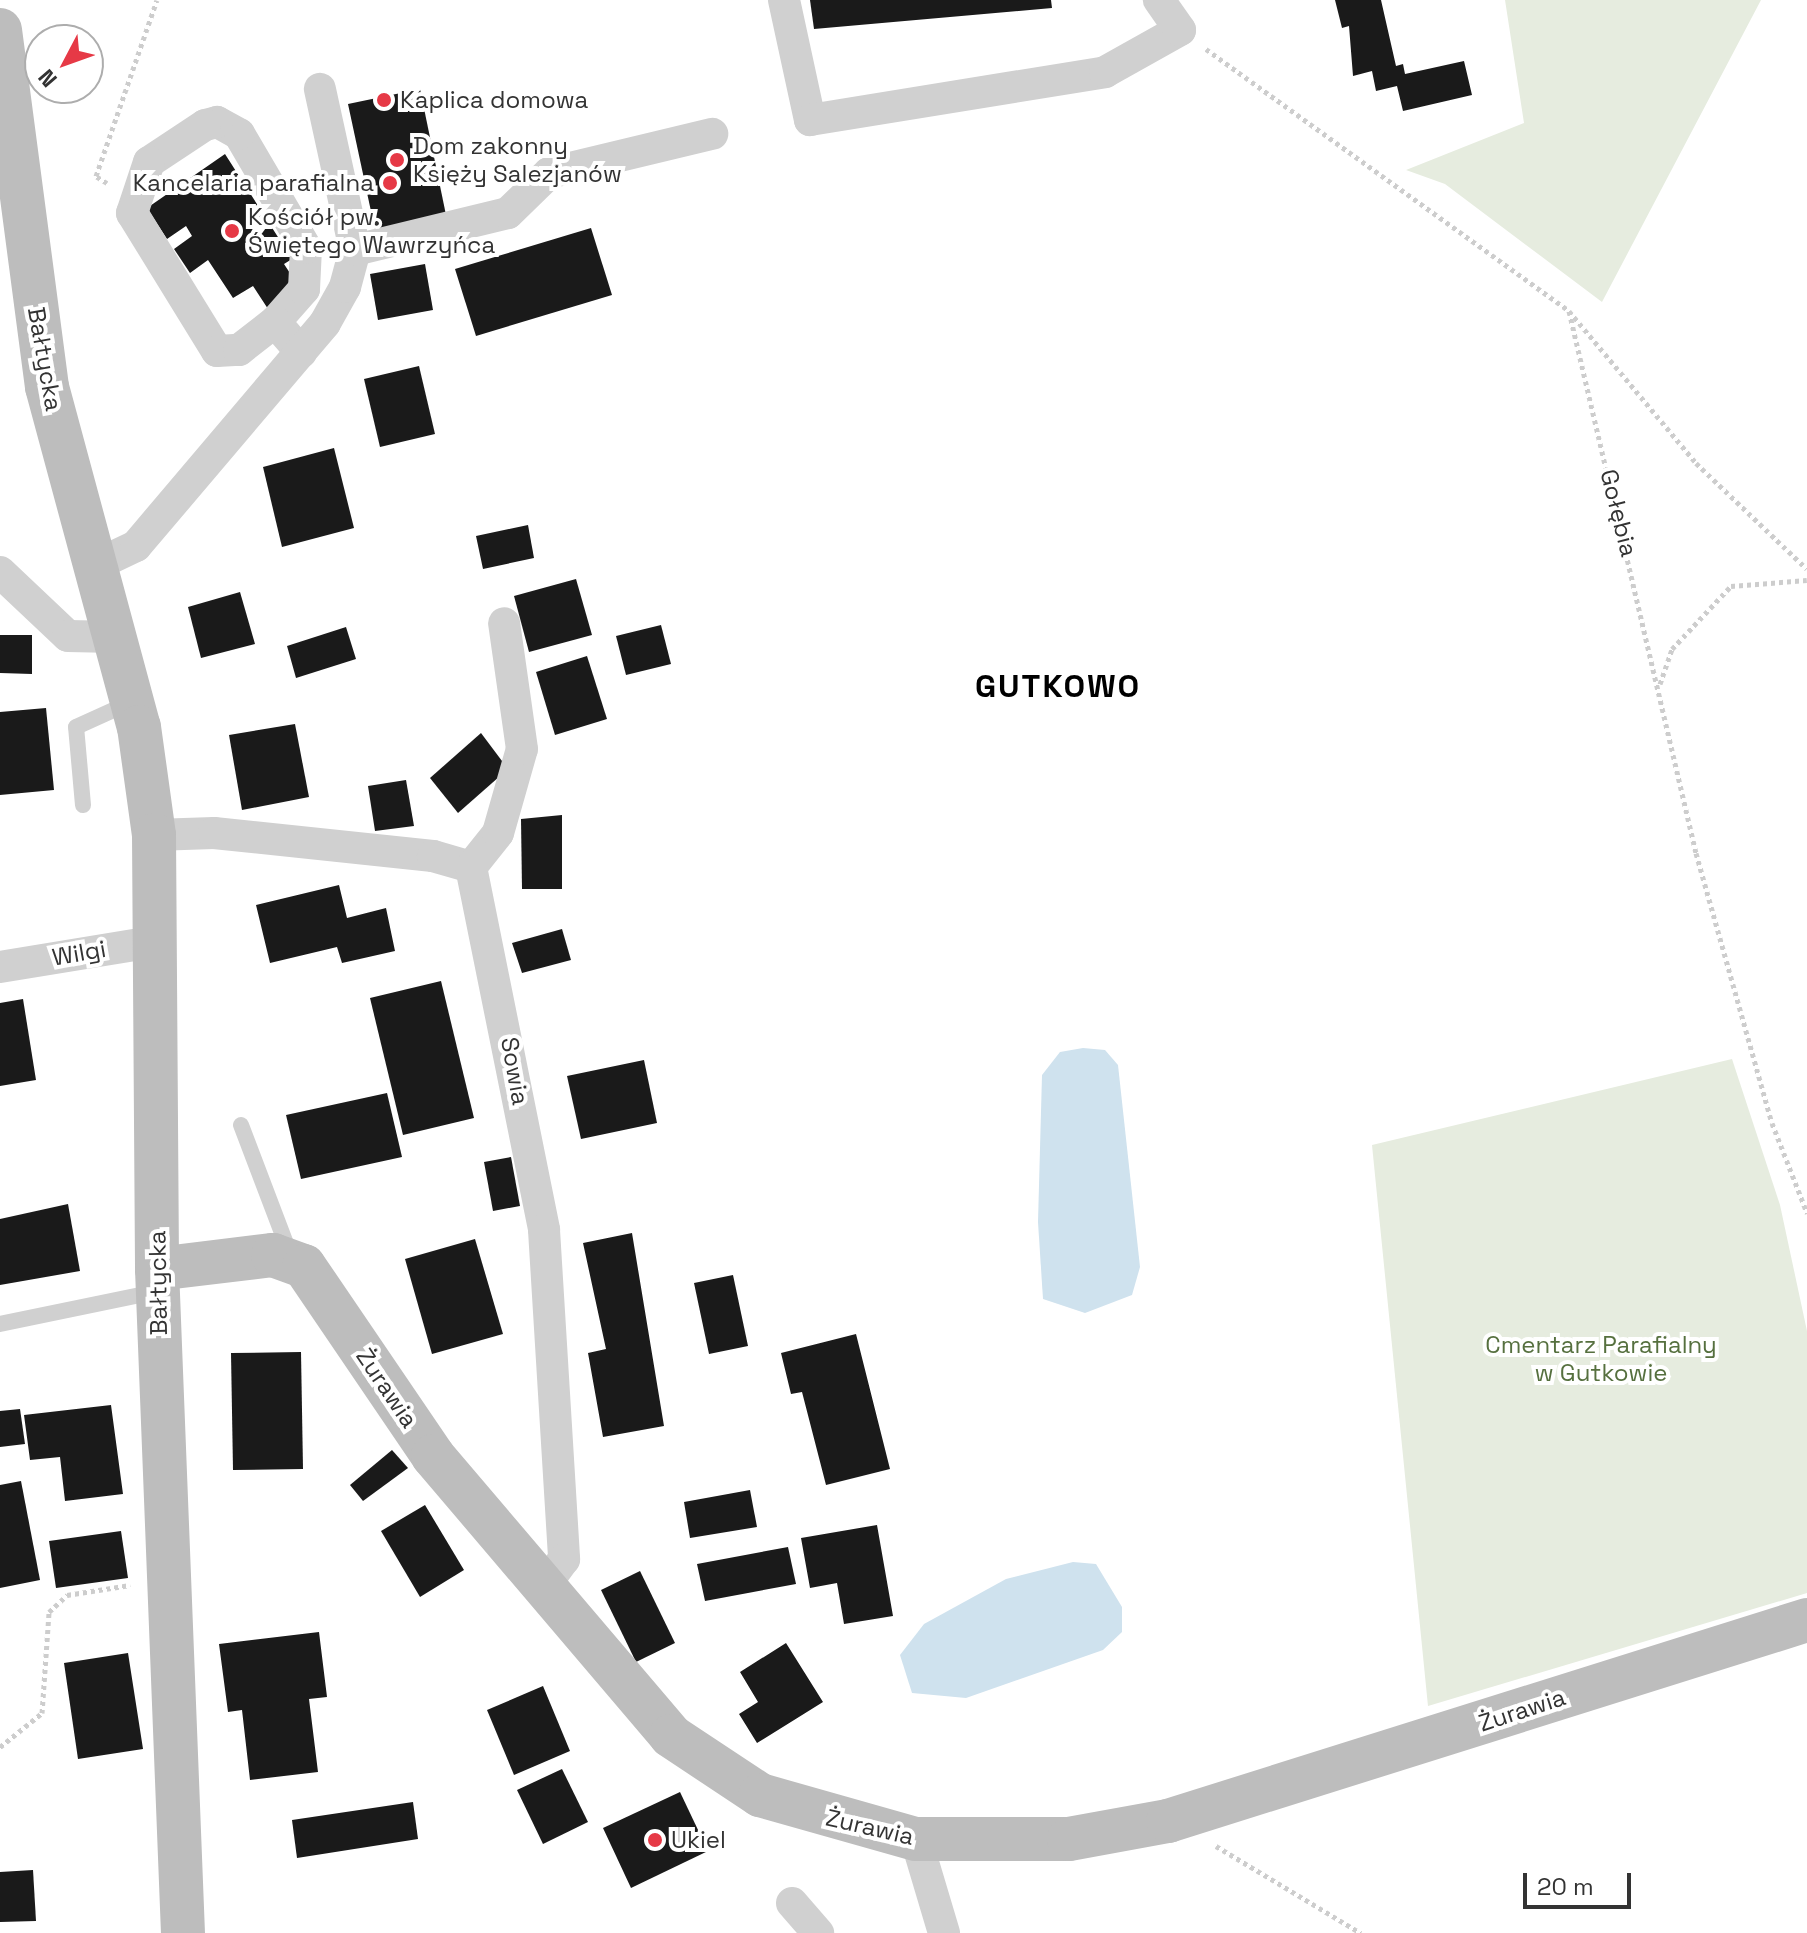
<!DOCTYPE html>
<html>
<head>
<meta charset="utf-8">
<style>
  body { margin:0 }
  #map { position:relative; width:1807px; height:1933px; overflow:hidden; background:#fff; font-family:"Space Grotesk",sans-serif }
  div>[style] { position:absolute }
  .green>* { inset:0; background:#e6ecdf }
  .water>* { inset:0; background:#cfe2ee }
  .building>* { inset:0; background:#1a1a1a }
  .path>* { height:5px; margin-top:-2.5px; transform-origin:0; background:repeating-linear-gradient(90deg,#cdcdcd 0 4px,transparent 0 8px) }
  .lane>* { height:16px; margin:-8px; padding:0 8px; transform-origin:8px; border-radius:8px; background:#d0d0d0 }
  .street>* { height:32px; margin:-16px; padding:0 16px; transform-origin:16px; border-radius:16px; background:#d0d0d0 }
  .secondary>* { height:44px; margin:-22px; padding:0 22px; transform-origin:22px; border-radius:22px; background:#bdbdbd }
  .dots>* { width:22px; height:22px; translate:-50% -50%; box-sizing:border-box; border:4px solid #fff; border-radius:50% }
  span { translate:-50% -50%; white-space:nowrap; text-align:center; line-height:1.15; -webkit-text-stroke:8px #fff; paint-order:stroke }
  .poi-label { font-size:24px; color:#333 }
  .left { translate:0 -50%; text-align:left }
  .right { translate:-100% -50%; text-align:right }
  .street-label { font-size:24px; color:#333 }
  .park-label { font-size:24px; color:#56703f }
  .district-label { font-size:32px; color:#000; font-weight:700; letter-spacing:2px }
  .north { position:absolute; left:24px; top:24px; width:80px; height:80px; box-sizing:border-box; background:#fff; border:2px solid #adadad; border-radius:50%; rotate:229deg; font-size:22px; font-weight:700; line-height:32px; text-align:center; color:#333 }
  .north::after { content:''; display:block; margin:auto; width:28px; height:36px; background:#e63946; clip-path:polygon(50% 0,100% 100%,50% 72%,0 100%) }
  .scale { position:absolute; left:1523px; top:1873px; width:108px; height:36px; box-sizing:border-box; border:4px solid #333; border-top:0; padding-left:10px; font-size:24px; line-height:28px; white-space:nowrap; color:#333; -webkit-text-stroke:6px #fff; paint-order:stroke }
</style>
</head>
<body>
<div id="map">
  <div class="green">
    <i style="clip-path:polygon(1505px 0,1761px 0,1602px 302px,1445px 184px,1406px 170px,1524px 123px)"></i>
    <i style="clip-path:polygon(1732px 1059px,1780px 1205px,1807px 1331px,1807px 1593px,1428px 1706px,1372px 1145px)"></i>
  </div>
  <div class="water">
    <i style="clip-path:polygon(1083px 1048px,1105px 1050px,1118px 1065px,1140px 1267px,1132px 1295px,1085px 1313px,1043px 1299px,1038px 1222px,1042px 1075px,1060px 1052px)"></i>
    <i style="clip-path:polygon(1073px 1562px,1096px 1564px,1122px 1607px,1122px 1632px,1103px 1650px,966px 1698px,912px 1693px,900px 1655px,924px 1624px,1006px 1579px)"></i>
  </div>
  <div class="building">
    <i style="clip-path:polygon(810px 0,1051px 0,1052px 8px,814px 29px)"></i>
    <i style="clip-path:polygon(1335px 0,1381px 0,1396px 66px,1403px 64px,1405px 74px,1464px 61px,1472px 95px,1403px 111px,1397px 86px,1376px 91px,1372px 71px,1353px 76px,1349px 26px,1342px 28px)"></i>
    <i style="clip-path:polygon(420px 89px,446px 215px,375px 230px,348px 104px)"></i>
    <i style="clip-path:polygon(225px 154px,292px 259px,284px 264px,301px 290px,270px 312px,253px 286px,233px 298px,208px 260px,190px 273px,174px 249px,192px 236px,186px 226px,167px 239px,147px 208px)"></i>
    <i style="clip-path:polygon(591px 228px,612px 295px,476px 336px,455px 269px)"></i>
    <i style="clip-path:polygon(425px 264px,433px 310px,378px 320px,370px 274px)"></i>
    <i style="clip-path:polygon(419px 366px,435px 434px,380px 447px,364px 379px)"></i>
    <i style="clip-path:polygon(334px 448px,354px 528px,282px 547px,263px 467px)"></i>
    <i style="clip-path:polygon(528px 525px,534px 558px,483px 569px,476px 536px)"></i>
    <i style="clip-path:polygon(576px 579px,592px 635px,529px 652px,514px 596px)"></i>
    <i style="clip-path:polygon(240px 592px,255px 644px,201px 658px,188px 607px)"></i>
    <i style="clip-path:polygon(661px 625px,671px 664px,626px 675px,616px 636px)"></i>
    <i style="clip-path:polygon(346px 627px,356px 659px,296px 678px,287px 646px)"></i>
    <i style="clip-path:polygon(0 635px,32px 635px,32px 674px,0 673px)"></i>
    <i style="clip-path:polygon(587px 656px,607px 719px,555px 735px,536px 672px)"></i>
    <i style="clip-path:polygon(46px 708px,54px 790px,0 795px,0 712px)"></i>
    <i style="clip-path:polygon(295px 724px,309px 797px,242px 810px,229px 735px)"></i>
    <i style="clip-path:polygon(481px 733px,508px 769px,458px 813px,430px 778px)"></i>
    <i style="clip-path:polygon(406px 780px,414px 826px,375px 831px,368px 786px)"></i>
    <i style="clip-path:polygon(562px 815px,562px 889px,522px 889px,521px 819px)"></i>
    <i style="clip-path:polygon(339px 885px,347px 918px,386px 908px,395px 951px,342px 963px,337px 947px,270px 963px,256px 905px)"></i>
    <i style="clip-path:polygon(562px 929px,571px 960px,522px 973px,512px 943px)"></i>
    <i style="clip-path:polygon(441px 981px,474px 1118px,403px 1135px,370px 998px)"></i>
    <i style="clip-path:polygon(23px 999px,36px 1080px,0 1086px,0 1003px)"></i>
    <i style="clip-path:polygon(644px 1060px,657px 1123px,581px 1139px,567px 1076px)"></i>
    <i style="clip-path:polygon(387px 1093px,402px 1157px,301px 1179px,286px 1115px)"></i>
    <i style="clip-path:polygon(511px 1157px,520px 1206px,493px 1211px,484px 1162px)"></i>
    <i style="clip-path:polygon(68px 1204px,80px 1271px,0 1285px,0 1219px)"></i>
    <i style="clip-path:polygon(632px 1233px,664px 1426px,603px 1437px,588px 1353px,606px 1349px,583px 1243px)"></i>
    <i style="clip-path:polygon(475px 1239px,503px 1334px,432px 1354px,405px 1259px)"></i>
    <i style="clip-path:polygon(733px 1275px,748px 1346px,709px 1354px,694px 1283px)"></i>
    <i style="clip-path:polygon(856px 1334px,890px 1469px,826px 1485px,802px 1392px,791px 1394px,781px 1353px)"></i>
    <i style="clip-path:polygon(301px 1352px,303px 1469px,233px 1470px,231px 1353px)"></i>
    <i style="clip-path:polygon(111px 1405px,123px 1494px,65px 1501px,60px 1457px,30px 1460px,24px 1415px)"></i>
    <i style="clip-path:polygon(20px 1409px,25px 1444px,0 1447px,0 1411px)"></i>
    <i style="clip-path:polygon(392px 1450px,408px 1468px,363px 1501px,350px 1485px)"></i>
    <i style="clip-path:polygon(21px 1481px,40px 1580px,0 1588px,0 1485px)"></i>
    <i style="clip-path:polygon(750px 1490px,757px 1527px,690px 1538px,684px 1502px)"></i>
    <i style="clip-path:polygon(425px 1505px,464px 1570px,420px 1597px,381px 1531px)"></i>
    <i style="clip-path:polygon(877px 1525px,893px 1616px,844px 1624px,837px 1583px,810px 1588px,801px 1538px)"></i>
    <i style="clip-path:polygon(121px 1531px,128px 1578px,56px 1588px,49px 1541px)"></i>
    <i style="clip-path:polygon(788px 1547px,796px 1584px,705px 1601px,697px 1564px)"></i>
    <i style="clip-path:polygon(640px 1571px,675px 1643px,636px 1662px,601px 1590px)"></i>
    <i style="clip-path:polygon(319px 1632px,327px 1697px,309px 1699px,318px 1772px,250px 1780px,242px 1710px,228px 1712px,219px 1644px)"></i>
    <i style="clip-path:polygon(786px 1643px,823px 1702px,757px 1743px,739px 1714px,758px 1702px,740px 1672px)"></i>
    <i style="clip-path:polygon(128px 1653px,143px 1749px,78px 1759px,64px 1663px)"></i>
    <i style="clip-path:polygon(543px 1686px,570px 1751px,514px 1775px,487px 1710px)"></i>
    <i style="clip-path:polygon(562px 1769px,588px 1822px,543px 1844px,517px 1790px)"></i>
    <i style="clip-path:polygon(680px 1792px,708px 1851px,631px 1888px,603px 1828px)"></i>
    <i style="clip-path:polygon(413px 1802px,418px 1839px,297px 1858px,292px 1820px)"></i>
    <i style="clip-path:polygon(33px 1870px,36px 1921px,0 1922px,0 1872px)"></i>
  </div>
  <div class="path">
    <i style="left:1206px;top:49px;width:448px;rotate:35.8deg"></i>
    <i style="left:1569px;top:311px;width:198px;rotate:50.1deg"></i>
    <i style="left:1696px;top:463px;width:153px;rotate:43.7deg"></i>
    <i style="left:107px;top:183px;width:13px;rotate:-148deg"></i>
    <i style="left:96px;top:176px;width:186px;rotate:-70.9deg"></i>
    <i style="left:1569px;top:311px;width:557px;rotate:76.81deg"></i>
    <i style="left:1696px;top:853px;width:280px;rotate:74.3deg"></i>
    <i style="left:1772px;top:1123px;width:97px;rotate:68.7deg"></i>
    <i style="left:1660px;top:684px;width:37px;rotate:-71deg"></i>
    <i style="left:1672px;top:649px;width:86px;rotate:-46.9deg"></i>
    <i style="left:1731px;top:586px;width:76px;rotate:-4.5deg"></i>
    <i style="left:0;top:1747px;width:54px;rotate:-39deg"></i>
    <i style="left:42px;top:1713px;width:101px;rotate:-86deg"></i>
    <i style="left:49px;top:1612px;width:25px;rotate:-43deg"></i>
    <i style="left:67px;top:1595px;width:64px;rotate:-9deg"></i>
    <i style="left:1216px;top:1846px;width:169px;rotate:31deg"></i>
  </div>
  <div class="lane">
    <i style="left:83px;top:805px;width:78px;rotate:-95.1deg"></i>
    <i style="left:76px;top:727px;width:60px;rotate:-24.4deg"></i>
    <i style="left:241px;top:1125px;width:138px;rotate:69.2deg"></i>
    <i style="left:0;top:1324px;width:158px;rotate:-11.7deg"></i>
  </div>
  <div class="street">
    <i style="left:784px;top:0;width:123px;rotate:77.8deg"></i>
    <i style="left:810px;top:120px;width:299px;rotate:-9.2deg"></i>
    <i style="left:1105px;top:72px;width:86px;rotate:-29.2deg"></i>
    <i style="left:1180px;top:30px;width:37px;rotate:-125deg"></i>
    <i style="left:355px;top:250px;width:157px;rotate:-13.6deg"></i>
    <i style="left:508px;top:213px;width:57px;rotate:-44.3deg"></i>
    <i style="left:549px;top:173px;width:168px;rotate:-13.5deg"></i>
    <i style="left:275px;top:322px;width:44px;rotate:-48.7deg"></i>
    <i style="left:304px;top:289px;width:41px;rotate:-87.2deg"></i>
    <i style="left:306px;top:248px;width:132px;rotate:-120.4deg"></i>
    <i style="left:239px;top:134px;width:25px;rotate:-151deg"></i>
    <i style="left:217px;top:122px;width:12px;rotate:166deg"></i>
    <i style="left:205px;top:125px;width:67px;rotate:146.5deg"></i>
    <i style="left:149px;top:162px;width:54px;rotate:108.4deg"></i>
    <i style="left:132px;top:213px;width:162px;rotate:58.4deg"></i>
    <i style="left:217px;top:351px;width:22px;rotate:-3deg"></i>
    <i style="left:239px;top:350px;width:46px;rotate:-37.9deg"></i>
    <i style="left:275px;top:322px;width:40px;rotate:49deg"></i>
    <i style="left:96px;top:565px;width:44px;rotate:-25.4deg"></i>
    <i style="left:136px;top:546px;width:292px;rotate:-49.7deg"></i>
    <i style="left:325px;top:323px;width:41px;rotate:-60.9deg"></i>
    <i style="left:345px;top:287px;width:38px;rotate:-75deg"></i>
    <i style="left:355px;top:250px;width:165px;rotate:-102.3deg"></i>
    <i style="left:0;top:572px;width:93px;rotate:43.3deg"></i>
    <i style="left:68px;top:636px;width:48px;rotate:1.2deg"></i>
    <i style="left:154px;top:835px;width:60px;rotate:-1.9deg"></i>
    <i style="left:214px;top:833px;width:220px;rotate:6deg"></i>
    <i style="left:433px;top:856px;width:40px;rotate:16deg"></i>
    <i style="left:471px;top:867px;width:370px;rotate:78.6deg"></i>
    <i style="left:544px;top:1230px;width:330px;rotate:86.5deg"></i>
    <i style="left:564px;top:1559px;width:37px;rotate:126deg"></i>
    <i style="left:471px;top:867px;width:43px;rotate:-51.5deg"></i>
    <i style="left:498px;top:833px;width:87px;rotate:-74.1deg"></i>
    <i style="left:522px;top:749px;width:127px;rotate:-98.1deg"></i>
    <i style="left:0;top:967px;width:160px;rotate:-9.3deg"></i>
    <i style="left:916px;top:1839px;width:98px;rotate:73.4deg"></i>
    <i style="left:792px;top:1903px;width:40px;rotate:49deg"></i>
  </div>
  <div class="secondary">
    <i style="left:0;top:30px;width:360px;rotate:82.5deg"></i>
    <i style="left:47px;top:387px;width:352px;rotate:74.9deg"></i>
    <i style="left:139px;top:727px;width:109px;rotate:82.1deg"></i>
    <i style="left:154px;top:835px;width:434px;rotate:89.6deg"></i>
    <i style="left:157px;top:1269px;width:665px;rotate:87.76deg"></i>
    <i style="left:157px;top:1269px;width:117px;rotate:-6.9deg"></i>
    <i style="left:273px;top:1255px;width:33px;rotate:20deg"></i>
    <i style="left:304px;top:1266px;width:230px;rotate:55.8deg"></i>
    <i style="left:433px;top:1456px;width:367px;rotate:49.6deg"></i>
    <i style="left:671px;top:1736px;width:107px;rotate:33.5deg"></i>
    <i style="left:760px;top:1795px;width:162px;rotate:15.8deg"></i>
    <i style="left:916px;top:1839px;width:153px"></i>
    <i style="left:1069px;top:1839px;width:101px;rotate:-10.3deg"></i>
    <i style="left:1168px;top:1821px;width:670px;rotate:-17.46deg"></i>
  </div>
  <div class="dots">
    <i style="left:384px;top:100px;background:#e63946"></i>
    <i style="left:397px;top:160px;background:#e63946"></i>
    <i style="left:390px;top:183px;background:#e63946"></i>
    <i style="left:232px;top:231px;background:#e63946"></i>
    <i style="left:655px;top:1840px;background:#e63946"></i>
  </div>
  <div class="poi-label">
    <span class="left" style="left:400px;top:100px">Kaplica domowa</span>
    <span class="left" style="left:413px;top:160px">Dom zakonny<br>Księży Salezjanów</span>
    <span class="right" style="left:374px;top:183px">Kancelaria parafialna</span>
    <span class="left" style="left:248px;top:231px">Kościół pw.<br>Świętego Wawrzyńca</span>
    <span class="left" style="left:671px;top:1840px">Ukiel</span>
  </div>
  <div class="street-label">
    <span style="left:45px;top:359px;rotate:80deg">Bałtycka</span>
    <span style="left:1619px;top:513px;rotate:76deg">Gołębia</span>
    <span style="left:79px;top:953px;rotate:-10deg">Wilgi</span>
    <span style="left:515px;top:1071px;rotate:80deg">Sowia</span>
    <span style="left:158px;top:1283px;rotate:-91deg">Bałtycka</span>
    <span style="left:387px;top:1388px;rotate:56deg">Żurawia</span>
    <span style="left:1522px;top:1710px;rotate:-18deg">Żurawia</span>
    <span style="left:870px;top:1827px;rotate:13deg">Żurawia</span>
  </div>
  <div class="park-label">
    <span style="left:1601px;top:1359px">Cmentarz Parafialny<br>w Gutkowie</span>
  </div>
  <div class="district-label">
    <span style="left:1058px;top:686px">GUTKOWO</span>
  </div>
  <div class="north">N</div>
  <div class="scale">20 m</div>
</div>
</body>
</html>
